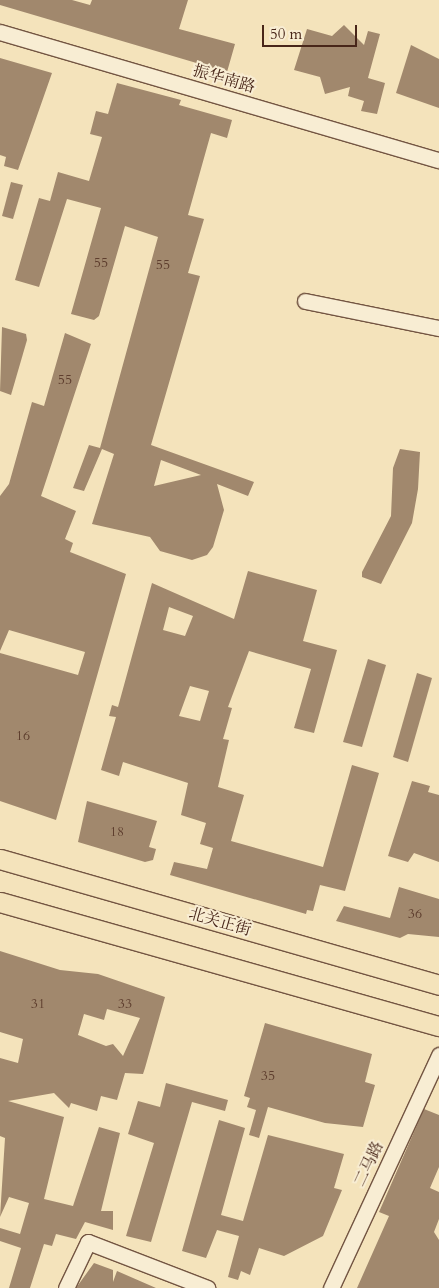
<!DOCTYPE html>
<html>
<head>
<meta charset="utf-8">
<style>
  body { margin:0 }
  #map { position:relative; width:439px; height:1288px; overflow:hidden; background:#f4e3bb; font-family:Cardo,"Noto Serif SC",serif }
  div>[style] { position:absolute }
  .building>* { inset:0; background:#a1886d }
  .roads { filter:drop-shadow(1px 0 #735542) drop-shadow(-1px 0 #735542) drop-shadow(0 1px #735542) drop-shadow(0 -1px #735542) }
  .minor>* { height:15px; margin:-7.5px; padding:0 7.5px; transform-origin:7.5px; border-radius:7.5px; background:#f8edd3 }
  .major>* { height:19px; margin:-9.5px; padding:0 9.5px; transform-origin:9.5px; border-radius:9.5px; background:#f4e3bb }
  span { translate:-50% -50%; white-space:nowrap; text-align:center; line-height:1.15; -webkit-text-stroke:4px #f8edd3; paint-order:stroke }
  .number-label { font-size:14px; color:#5e3e2e }
  .number-label span { -webkit-text-stroke-width:0 }
  .street-label { font-size:16px; color:#482619 }
  .scale { position:absolute; left:262px; top:25px; width:95px; height:22px; box-sizing:border-box; border:2px solid #482619; border-top:0; padding-left:6px; font-size:15px; line-height:18px; white-space:nowrap; color:#482619; -webkit-text-stroke:4px #f8edd3; paint-order:stroke }
</style>
</head>
<body>
<div id="map">
  <div class="building">
    <i style="clip-path:polygon(0 0,72px 0,90px 5px,92px 0,188px 0,179px 29px,235px 44px,227px 72px,0 5px)"></i>
    <i style="clip-path:polygon(344px 25px,364px 45px,368px 31px,380px 34px,368px 78px,385px 83px,377px 114px,361px 111px,364px 101px,348px 96px,350px 87px,325px 94px,320px 77px,294px 70px,307px 29px,332px 36px)"></i>
    <i style="clip-path:polygon(411px 45px,439px 59px,439px 108px,396px 93px)"></i>
    <i style="clip-path:polygon(0 58px,52px 73px,18px 170px,4px 166px,6px 157px,0 155px)"></i>
    <i style="clip-path:polygon(evenodd,117px 83px,181px 100px,179px 105px,232px 120px,227px 138px,211px 133px,188px 215px,204px 219px,188px 273px,200px 276px,151px 445px,254px 482px,248px 496px,217px 484px,224px 510px,213px 547px,207px 555px,192px 560px,160px 551px,150px 537px,92px 524px,114px 454px,102px 449px,84px 491px,73px 488px,89px 445px,100px 448px,158px 237px,125px 226px,99px 316px,94px 320px,71px 314px,101px 208px,67px 199px,39px 287px,15px 280px,39px 198px,50px 201px,58px 172px,89px 181px,102px 137px,90px 134px,96px 111px,108px 114px,117px 83px,161px 460px,201px 475px,154px 486px,161px 460px)"></i>
    <i style="clip-path:polygon(11px 182px,23px 185px,13px 219px,2px 216px)"></i>
    <i style="clip-path:polygon(2px 327px,26px 334px,27px 340px,11px 395px,0 391px)"></i>
    <i style="clip-path:polygon(65px 333px,91px 344px,41px 496px,76px 511px,65px 539px,73px 543px,70px 552px,126px 574px,56px 820px,0 801px,0 653px,78px 675px,85px 652px,9px 630px,0 651px,0 496px,9px 484px,32px 402px,44px 406px)"></i>
    <i style="clip-path:polygon(400px 449px,420px 452px,418px 489px,412px 523px,381px 584px,362px 577px,362px 572px,391px 516px,393px 468px)"></i>
    <i style="clip-path:polygon(evenodd,248px 571px,317px 590px,303px 641px,337px 650px,314px 733px,294px 728px,311px 669px,249px 651px,228px 707px,232px 708px,223px 739px,229px 740px,218px 787px,244px 795px,231px 841px,323px 867px,352px 765px,379px 773px,345px 891px,320px 885px,313px 911px,307px 910px,306px 914px,170px 875px,174px 862px,207px 869px,213px 848px,200px 844px,206px 823px,181px 815px,188px 783px,123px 762px,119px 776px,101px 770px,116px 717px,109px 716px,112px 705px,118px 707px,152px 583px,234px 619px,248px 571px,169px 607px,193px 616px,185px 636px,163px 630px,169px 607px,248px 571px,190px 686px,209px 691px,200px 721px,179px 716px,190px 686px)"></i>
    <i style="clip-path:polygon(368px 659px,386px 665px,362px 747px,343px 742px)"></i>
    <i style="clip-path:polygon(417px 673px,432px 678px,408px 762px,393px 757px)"></i>
    <i style="clip-path:polygon(412px 781px,430px 786px,428px 792px,439px 795px,439px 862px,414px 853px,408px 862px,388px 856px)"></i>
    <i style="clip-path:polygon(87px 801px,157px 821px,149px 847px,156px 849px,153px 860px,145px 862px,78px 842px)"></i>
    <i style="clip-path:polygon(399px 887px,439px 899px,439px 937px,408px 934px,400px 938px,336px 921px,344px 906px,390px 918px)"></i>
    <i style="clip-path:polygon(evenodd,0 951px,60px 970px,98px 974px,165px 997px,145px 1068px,143px 1074px,125px 1073px,117px 1100px,101px 1096px,97px 1111px,71px 1103px,69px 1108px,54px 1093px,8px 1101px,64px 1117px,44px 1199px,73px 1206px,99px 1127px,120px 1133px,101px 1211px,113px 1211px,113px 1230px,85px 1222px,76px 1239px,56px 1234px,52px 1246px,44px 1244px,30px 1288px,9px 1288px,21px 1248px,0 1241px,0 1228px,20px 1234px,29px 1203px,9px 1197px,0 1217px,5px 1138px,0 1136px,0 1058px,18px 1063px,23px 1039px,0 1032px,0 951px,107px 1009px,140px 1018px,123px 1056px,113px 1044px,106px 1046px,78px 1035px,84px 1014px,104px 1020px,107px 1009px)"></i>
    <i style="clip-path:polygon(265px 1023px,372px 1054px,365px 1082px,375px 1085px,363px 1127px,325px 1123px,268px 1107px,259px 1138px,249px 1135px,256px 1110px,247px 1107px,250px 1098px,244px 1096px)"></i>
    <i style="clip-path:polygon(166px 1083px,228px 1100px,225px 1111px,192px 1102px,151px 1242px,126px 1236px,154px 1143px,128px 1134px,138px 1101px,160px 1107px)"></i>
    <i style="clip-path:polygon(424px 1109px,439px 1115px,439px 1167px,430px 1188px,439px 1192px,439px 1219px,434px 1232px,439px 1240px,439px 1288px,357px 1288px,389px 1216px,379px 1212px)"></i>
    <i style="clip-path:polygon(219px 1120px,245px 1128px,221px 1215px,243px 1221px,268px 1135px,344px 1154px,334px 1188px,342px 1190px,323px 1236px,284px 1256px,259px 1248px,250px 1275px,241px 1271px,238px 1280px,228px 1277px,239px 1236px,217px 1230px,206px 1258px,182px 1251px)"></i>
    <i style="clip-path:polygon(94px 1263px,113px 1270px,113px 1282px,117px 1271px,156px 1288px,76px 1288px)"></i>
  </div>
  <div class="roads">
    <div class="minor">
      <i style="left:0;top:32px;width:457px;rotate:16.3deg"></i>
      <i style="left:305px;top:301px;width:137px;rotate:11.4deg"></i>
      <i style="left:66px;top:1288px;width:51px;rotate:-64.4deg"></i>
      <i style="left:88px;top:1242px;width:128px;rotate:21.1deg"></i>
      <i style="left:331px;top:1288px;width:257px;rotate:-65.1deg"></i>
    </div>
    <div class="major">
      <i style="left:0;top:859px;width:457px;rotate:16deg"></i>
      <i style="left:0;top:902px;width:456px;rotate:15.8deg"></i>
    </div>
  </div>
  <div class="number-label">
    <span style="left:101px;top:263px">55</span>
    <span style="left:163px;top:265px">55</span>
    <span style="left:65px;top:380px">55</span>
    <span style="left:23px;top:736px">16</span>
    <span style="left:117px;top:832px">18</span>
    <span style="left:415px;top:914px">36</span>
    <span style="left:38px;top:1004px">31</span>
    <span style="left:125px;top:1004px">33</span>
    <span style="left:268px;top:1076px">35</span>
  </div>
  <div class="street-label">
    <span style="left:224px;top:79px;rotate:16deg">振华南路</span>
    <span style="left:220px;top:922px;rotate:16deg">北关正街</span>
    <span style="left:369px;top:1164px;rotate:-65deg">二马路</span>
  </div>
  <div class="scale">50 m</div>
</div>
</body>
</html>
